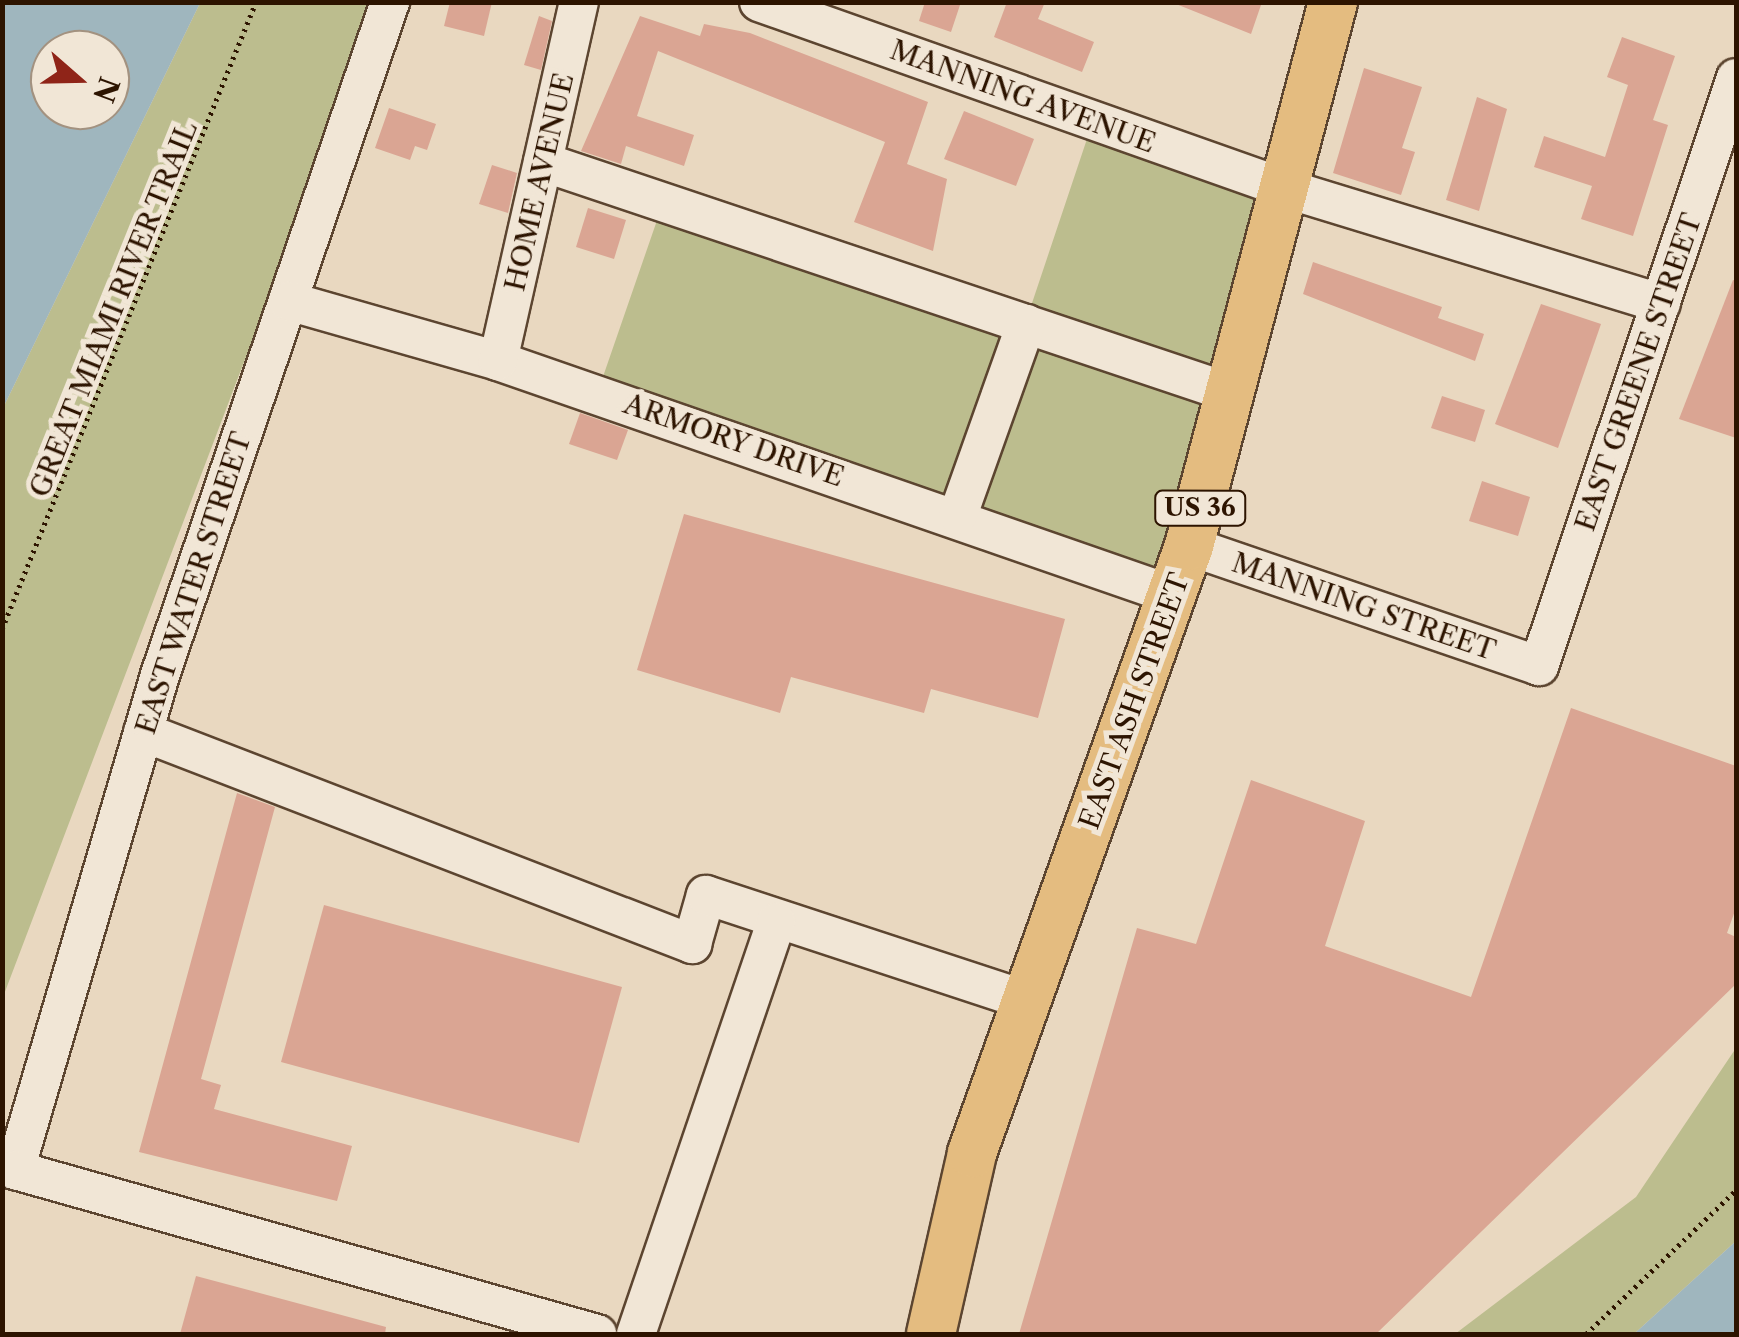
<!DOCTYPE html>
<html>
<head>
<meta charset="utf-8">
<style>
  body { margin:0 }
  #map { position:relative; width:1739px; height:1337px; overflow:hidden; background:#e9d8c0; font-family:"Libre Caslon Text",serif }
  div>[style] { position:absolute }
  .green>* { inset:0; background:#bcbd8e }
  .water>* { inset:0; background:#9fb6be }
  .building>* { inset:0; background:#daa593 }
  .path>* { height:5px; margin-top:-2.5px; transform-origin:0; background:repeating-linear-gradient(90deg,#2d1400 0 2.5px,transparent 0 7.5px) }
  .roads { filter:drop-shadow(2px 0 #5c4530) drop-shadow(-2px 0 #5c4530) drop-shadow(0 2px #5c4530) drop-shadow(0 -2px #5c4530) }
  .minor>* { height:38px; margin:-19px; padding:0 19px; transform-origin:19px; border-radius:19px; background:#f1e6d6 }
  .major>* { height:48px; margin:-24px; padding:0 24px; transform-origin:24px; border-radius:24px; background:#e4bc80 }
  span { translate:-50% -50%; white-space:nowrap; text-align:center; line-height:1.15; -webkit-text-stroke:10px #f1e6d6; paint-order:stroke }
  .shield-label span { padding:2px 8px; background:#f1e6d6; border:2px solid; border-radius:8px; -webkit-text-stroke-width:0 }
  .shield-label { font-size:25px; color:#2d1400; font-weight:700 }
  .street-label { font-size:28px; color:#2d1400 }
  .frame { position:absolute; inset:0; border:5px solid #2d1400; pointer-events:none }
  .north { position:absolute; left:30px; top:30px; width:100px; height:100px; box-sizing:border-box; background:#f1e6d6; border:2px solid #a39280; border-radius:50%; rotate:110deg; font-size:28px; font-weight:700; line-height:40px; text-align:center; color:#2d1400 }
  .north::after { content:''; display:block; margin:auto; width:35px; height:45px; background:#8f2418; clip-path:polygon(50% 0,100% 100%,50% 72%,0 100%) }
</style>
</head>
<body>
<div id="map">
  <div class="green">
    <i style="clip-path:polygon(200px 3px,390px 3px,288px 301px,269px 296px,3px 997px,3px 408px)"></i>
    <i style="clip-path:polygon(1093px 121px,1287px 189px,1173px 595px,597px 394px,663px 203px,1025px 324px)"></i>
    <i style="clip-path:polygon(1736px 1048px,1736px 1241px,1634px 1334px,1455px 1334px,1636px 1197px)"></i>
  </div>
  <div class="water">
    <i style="clip-path:polygon(evenodd,3px 2px,200px 3px,3px 408px,2px 3px,3px 2px,50px 50px,110px 50px,110px 110px,50px 110px,50px 50px)"></i>
    <i style="clip-path:polygon(1736px 1241px,1736px 1334px,1634px 1334px)"></i>
  </div>
  <div class="building">
    <i style="clip-path:polygon(450px 2px,492px 2px,484px 36px,444px 26px)"></i>
    <i style="clip-path:polygon(925px 2px,961px 2px,951px 32px,919px 21px)"></i>
    <i style="clip-path:polygon(1007px 2px,1045px 2px,1038px 19px,1094px 42px,1082px 72px,994px 37px)"></i>
    <i style="clip-path:polygon(1171px 2px,1262px 2px,1251px 34px)"></i>
    <i style="clip-path:polygon(539px 16px,552px 21px,541px 70px,524px 65px)"></i>
    <i style="clip-path:polygon(640px 16px,700px 36px,704px 24px,750px 33px,928px 102px,907px 164px,947px 179px,933px 251px,854px 222px,885px 142px,658px 51px,637px 116px,694px 135px,684px 166px,626px 146px,621px 164px,581px 151px)"></i>
    <i style="clip-path:polygon(1622px 37px,1675px 56px,1653px 120px,1668px 125px,1633px 236px,1581px 219px,1592px 186px,1534px 167px,1544px 136px,1605px 157px,1628px 85px,1607px 77px)"></i>
    <i style="clip-path:polygon(1364px 68px,1422px 87px,1402px 148px,1415px 152px,1401px 195px,1333px 173px)"></i>
    <i style="clip-path:polygon(1477px 97px,1507px 109px,1479px 211px,1446px 200px)"></i>
    <i style="clip-path:polygon(389px 108px,436px 124px,427px 150px,415px 146px,410px 160px,375px 148px)"></i>
    <i style="clip-path:polygon(964px 111px,1034px 139px,1016px 186px,944px 159px)"></i>
    <i style="clip-path:polygon(492px 165px,517px 173px,508px 213px,479px 204px)"></i>
    <i style="clip-path:polygon(588px 208px,626px 220px,614px 259px,576px 247px)"></i>
    <i style="clip-path:polygon(1313px 262px,1442px 307px,1438px 318px,1484px 334px,1475px 361px,1303px 294px)"></i>
    <i style="clip-path:polygon(1733px 280px,1736px 281px,1736px 438px,1679px 419px)"></i>
    <i style="clip-path:polygon(1541px 304px,1601px 324px,1558px 448px,1495px 424px)"></i>
    <i style="clip-path:polygon(1442px 396px,1485px 410px,1475px 442px,1431px 428px)"></i>
    <i style="clip-path:polygon(580px 413px,628px 430px,617px 460px,569px 444px)"></i>
    <i style="clip-path:polygon(1482px 481px,1530px 497px,1518px 536px,1469px 521px)"></i>
    <i style="clip-path:polygon(684px 514px,1065px 619px,1038px 718px,931px 689px,924px 713px,791px 677px,780px 713px,637px 670px)"></i>
    <i style="clip-path:polygon(1571px 708px,1736px 766px,1736px 908px,1727px 933px,1736px 937px,1736px 984px,1376px 1334px,1019px 1334px,1137px 928px,1196px 944px,1251px 780px,1365px 821px,1325px 946px,1471px 997px)"></i>
    <i style="clip-path:polygon(237px 793px,275px 807px,201px 1079px,221px 1085px,214px 1109px,352px 1146px,337px 1201px,139px 1152px)"></i>
    <i style="clip-path:polygon(324px 905px,622px 987px,579px 1143px,281px 1062px)"></i>
    <i style="clip-path:polygon(196px 1276px,386px 1327px,385px 1334px,180px 1334px)"></i>
  </div>
  <div class="path">
    <i style="left:2px;top:629px;width:676px;rotate:-67.95deg"></i>
    <i style="left:1586px;top:1334px;width:208px;rotate:-43.8deg"></i>
  </div>
  <div class="roads">
    <div class="minor">
      <i style="left:390px;top:2px;width:711px;rotate:108.87deg"></i>
      <i style="left:160px;top:675px;width:516px;rotate:106.33deg"></i>
      <i style="left:15px;top:1170px;width:605px;rotate:15.74deg"></i>
      <i style="left:759px;top:2px;width:560px;rotate:19.5deg"></i>
      <i style="left:1287px;top:189px;width:391px;rotate:17deg"></i>
      <i style="left:543px;top:162px;width:729px;rotate:18.56deg"></i>
      <i style="left:288px;top:301px;width:218px;rotate:15.9deg"></i>
      <i style="left:498px;top:361px;width:714px;rotate:19.12deg"></i>
      <i style="left:498px;top:361px;width:368px;rotate:-77.3deg"></i>
      <i style="left:958px;top:515px;width:203px;rotate:-70.4deg"></i>
      <i style="left:1189px;top:546px;width:370px;rotate:18.9deg"></i>
      <i style="left:1539px;top:666px;width:620px;rotate:-71.48deg"></i>
      <i style="left:143px;top:732px;width:589px;rotate:21.11deg"></i>
      <i style="left:692px;top:944px;width:51px;rotate:-74.1deg"></i>
      <i style="left:706px;top:895px;width:336px;rotate:18.2deg"></i>
      <i style="left:636px;top:1334px;width:435px;rotate:-71.2deg"></i>
    </div>
    <div class="major">
      <i style="left:931px;top:1334px;width:186px;rotate:-77.2deg"></i>
      <i style="left:972px;top:1153px;width:645px;rotate:-70.33deg"></i>
      <i style="left:1189px;top:546px;width:563px;rotate:-75.17deg"></i>
    </div>
  </div>
  <div class="shield-label">
    <span style="left:1200px;top:508px">US 36</span>
  </div>
  <div class="street-label">
    <span style="left:1023px;top:96px;rotate:20deg">MANNING AVENUE</span>
    <span style="left:539px;top:182px;rotate:-77deg">HOME AVENUE</span>
    <span style="left:113px;top:309px;rotate:-68deg">GREAT MIAMI RIVER TRAIL</span>
    <span style="left:1638px;top:372px;rotate:-71deg">EAST GREENE STREET</span>
    <span style="left:734px;top:440px;rotate:19deg">ARMORY DRIVE</span>
    <span style="left:193px;top:583px;rotate:-72deg">EAST WATER STREET</span>
    <span style="left:1364px;top:606px;rotate:19deg">MANNING STREET</span>
    <span style="left:1134px;top:701px;rotate:-70deg">EAST ASH STREET</span>
  </div>
  <div class="frame"></div>
  <div class="north">N</div>
</div>
</body>
</html>
